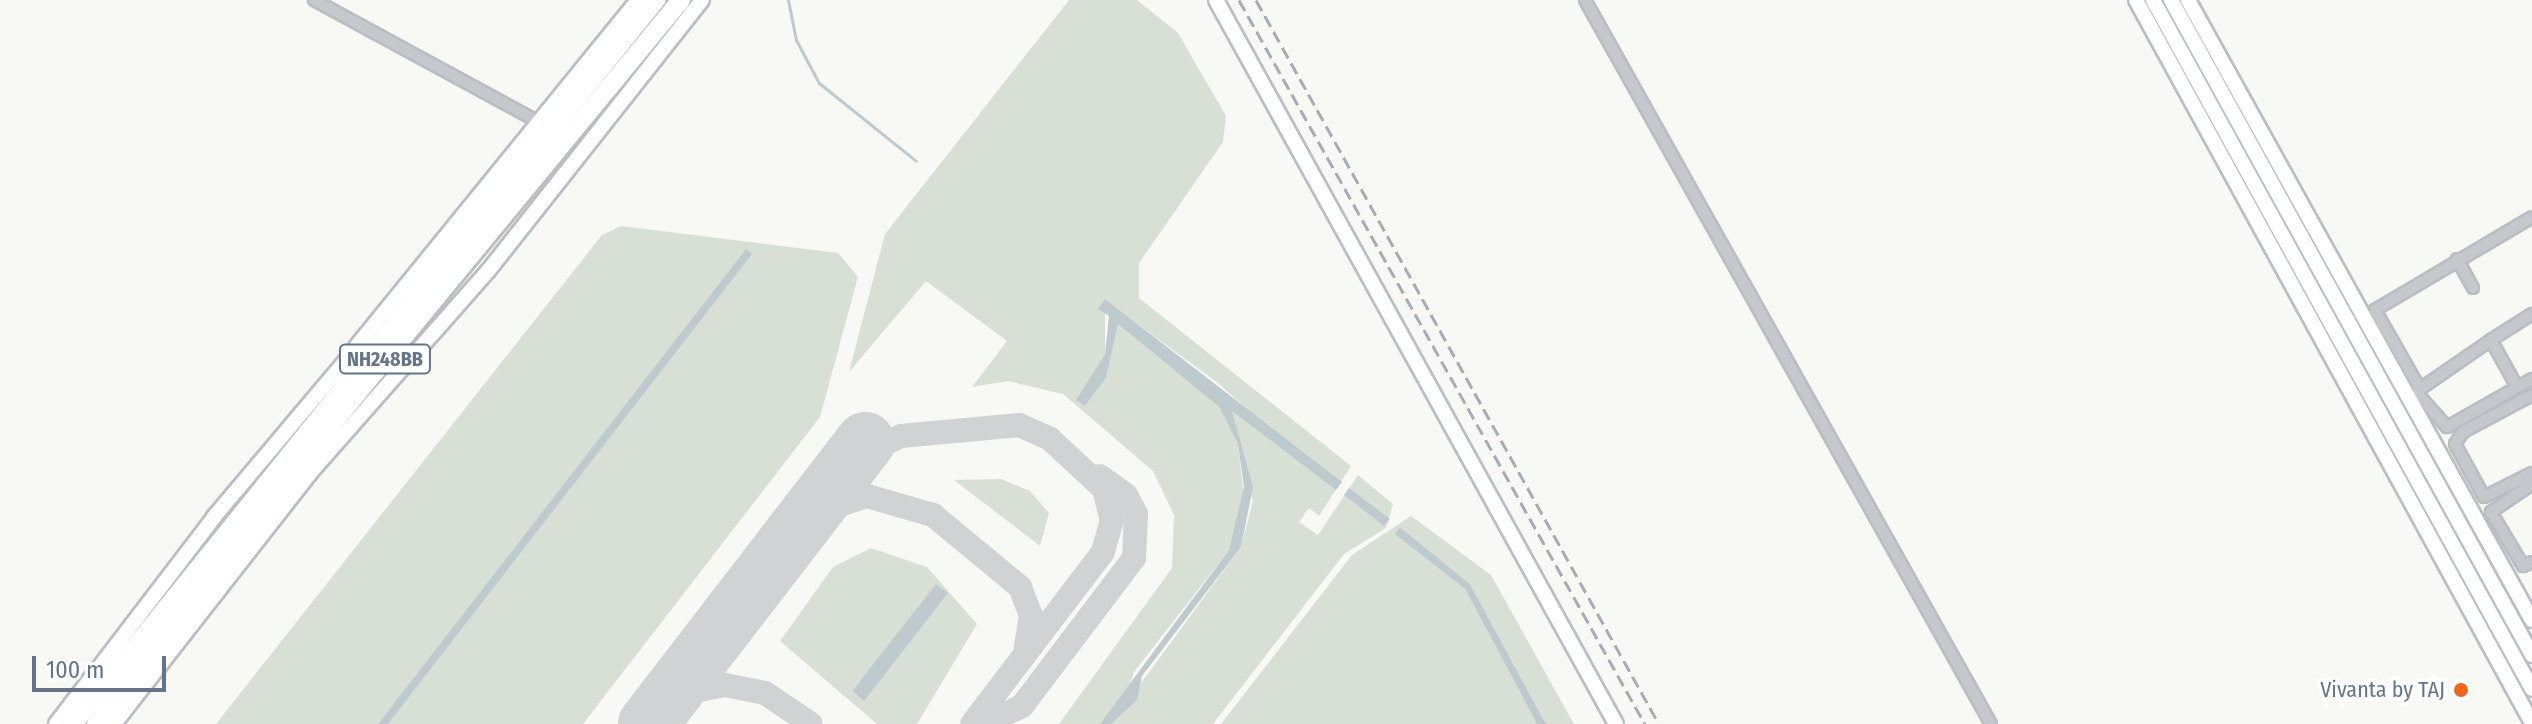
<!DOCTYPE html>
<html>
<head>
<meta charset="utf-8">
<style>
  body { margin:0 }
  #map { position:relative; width:2532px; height:724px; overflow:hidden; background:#f8f8f5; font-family:"Fira Sans Condensed",sans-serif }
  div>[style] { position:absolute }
  .green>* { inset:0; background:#d8e0d6 }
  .water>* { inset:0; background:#bfcacf }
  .stream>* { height:3px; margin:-1.5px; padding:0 1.5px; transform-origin:1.5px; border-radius:1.5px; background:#bfcacf }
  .taxiway>* { height:24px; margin:-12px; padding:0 12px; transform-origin:12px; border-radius:12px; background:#d0d2d4 }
  .runway>* { height:60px; margin:-30px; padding:0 30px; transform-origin:30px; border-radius:30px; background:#d0d2d4 }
  .highway-tunnel>* { height:18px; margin-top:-9px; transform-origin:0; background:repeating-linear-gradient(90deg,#d3d7da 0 18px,transparent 0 27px) }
  .roads { filter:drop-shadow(2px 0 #b9bec3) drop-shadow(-2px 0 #b9bec3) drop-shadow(0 2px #b9bec3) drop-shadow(0 -2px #b9bec3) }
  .street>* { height:10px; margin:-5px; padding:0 5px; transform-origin:5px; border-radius:5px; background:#c5c8cd }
  .secondary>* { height:14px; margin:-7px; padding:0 7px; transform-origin:7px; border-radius:7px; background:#fff }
  .highway>* { height:18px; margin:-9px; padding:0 9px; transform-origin:9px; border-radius:9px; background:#fff }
  .rail>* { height:3px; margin-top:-1.5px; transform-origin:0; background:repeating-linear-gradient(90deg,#a7acb3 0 12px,transparent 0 18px) }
  .dots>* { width:22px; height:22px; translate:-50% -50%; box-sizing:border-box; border:4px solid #fff; border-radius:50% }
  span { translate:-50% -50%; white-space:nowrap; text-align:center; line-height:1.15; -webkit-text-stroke:8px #fff; paint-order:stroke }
  .shield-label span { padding:2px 6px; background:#fff; border:2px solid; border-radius:6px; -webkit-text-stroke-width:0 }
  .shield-label { font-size:20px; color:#657588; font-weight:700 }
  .poi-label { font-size:22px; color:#657588 }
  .right { translate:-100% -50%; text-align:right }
  .scale { position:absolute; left:32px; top:656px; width:134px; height:36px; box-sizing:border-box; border:4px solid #657588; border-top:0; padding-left:10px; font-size:24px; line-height:28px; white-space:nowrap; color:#657588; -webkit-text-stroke:6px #fff; paint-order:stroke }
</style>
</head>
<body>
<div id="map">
  <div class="green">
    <i style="clip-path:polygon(1069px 0,1137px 0,1178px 33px,1226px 116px,1223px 142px,1139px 263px,1139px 298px,1351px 466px,1319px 516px,1309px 508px,1299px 522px,1318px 535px,1358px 475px,1393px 504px,1386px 528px,1344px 554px,1213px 724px,1111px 724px,1241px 547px,1253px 501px,1231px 409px,1336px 489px,1218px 383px,1105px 300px,1105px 354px,1077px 400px,1085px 406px,1106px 378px,1117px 323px,1219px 407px,1238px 444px,1244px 498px,1229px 550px,1134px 672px,1128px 691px,1100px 724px,1059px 724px,1172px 568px,1174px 515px,1153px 471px,1063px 394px,1008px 381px,972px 387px,1007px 341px,926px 281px,849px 372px,885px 234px)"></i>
    <i style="clip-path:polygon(621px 226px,838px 253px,858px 277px,820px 417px,583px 724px,216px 724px,602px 235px)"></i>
    <i style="clip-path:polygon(1001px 479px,1030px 491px,1049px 513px,1040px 546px,954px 480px)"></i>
    <i style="clip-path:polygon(1411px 516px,1491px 575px,1574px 724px,1546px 724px,1470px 584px,1400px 527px,1396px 534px,1465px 589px,1537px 724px,1221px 724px,1352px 555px)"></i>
    <i style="clip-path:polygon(evenodd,871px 548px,927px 567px,977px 624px,917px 724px,877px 724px,780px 641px,833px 567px,871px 548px,937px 584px,947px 594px,864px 700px,852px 691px,937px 584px)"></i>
  </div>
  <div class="water">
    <i style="clip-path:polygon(746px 249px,752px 254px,388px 724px,378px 724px)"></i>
    <i style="clip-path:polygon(1105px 299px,1342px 482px,1336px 490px,1232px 411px,1253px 487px,1241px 547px,1142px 676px,1137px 700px,1111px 724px,1100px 724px,1229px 550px,1244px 487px,1238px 444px,1219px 407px,1118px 324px,1106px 378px,1085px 406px,1076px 400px,1105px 354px,1109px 316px,1098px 309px)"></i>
    <i style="clip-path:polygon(1349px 488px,1390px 519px,1384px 526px,1344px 495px)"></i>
    <i style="clip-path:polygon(1400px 527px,1470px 584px,1546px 724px,1537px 724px,1465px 589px,1395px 534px)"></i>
    <i style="clip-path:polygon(936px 584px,948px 593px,864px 701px,852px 691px)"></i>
  </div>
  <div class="stream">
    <i style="left:788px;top:0;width:41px;rotate:78.7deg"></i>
    <i style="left:796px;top:40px;width:49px;rotate:61.9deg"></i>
    <i style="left:819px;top:83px;width:124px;rotate:38.8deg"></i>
  </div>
  <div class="taxiway">
    <i style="left:853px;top:459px;width:53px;rotate:-25.6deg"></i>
    <i style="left:901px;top:436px;width:119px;rotate:-5.3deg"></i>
    <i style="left:1019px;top:425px;width:34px;rotate:24deg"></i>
    <i style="left:1050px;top:439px;width:74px;rotate:42.8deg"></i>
    <i style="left:1104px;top:489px;width:32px;rotate:76deg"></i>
    <i style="left:1112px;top:520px;width:33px;rotate:106deg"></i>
    <i style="left:1103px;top:552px;width:216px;rotate:127.3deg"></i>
    <i style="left:808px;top:515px;width:62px;rotate:-17.9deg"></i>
    <i style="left:867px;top:496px;width:69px;rotate:16.1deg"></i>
    <i style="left:933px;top:515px;width:113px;rotate:39.6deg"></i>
    <i style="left:1020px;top:587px;width:30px;rotate:69deg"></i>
    <i style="left:1031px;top:615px;width:37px;rotate:99deg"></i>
    <i style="left:657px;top:711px;width:37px;rotate:-31deg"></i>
    <i style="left:689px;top:692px;width:37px;rotate:-11deg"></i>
    <i style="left:725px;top:685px;width:41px;rotate:11.3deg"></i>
    <i style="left:765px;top:693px;width:55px;rotate:34deg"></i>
    <i style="left:985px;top:724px;width:41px;rotate:-25.9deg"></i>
    <i style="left:1022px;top:706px;width:186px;rotate:-52.9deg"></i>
    <i style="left:1134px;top:558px;width:44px;rotate:-87.4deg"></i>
    <i style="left:1136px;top:514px;width:21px;rotate:-118deg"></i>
    <i style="left:1126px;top:495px;width:32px;rotate:-144deg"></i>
  </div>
  <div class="runway">
    <i style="left:648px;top:724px;width:356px;rotate:-52.4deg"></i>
  </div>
  <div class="highway-tunnel">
    <i style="left:332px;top:439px;width:70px;rotate:-51.3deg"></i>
  </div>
  <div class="roads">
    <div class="street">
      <i style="left:314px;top:0;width:262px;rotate:28.5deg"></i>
      <i style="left:1585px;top:0;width:830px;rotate:60.72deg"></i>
      <i style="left:2457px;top:259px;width:33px;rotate:61deg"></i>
      <i style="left:2491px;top:340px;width:49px;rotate:-32.4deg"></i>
      <i style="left:2517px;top:387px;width:54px;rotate:-119deg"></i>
      <i style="left:2491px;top:340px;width:86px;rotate:145.4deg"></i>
      <i style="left:2420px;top:389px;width:91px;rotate:-119.7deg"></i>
      <i style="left:2375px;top:310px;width:182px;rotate:-30.6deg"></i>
      <i style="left:2416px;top:392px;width:47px;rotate:48.5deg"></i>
      <i style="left:2447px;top:427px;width:98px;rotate:-29.5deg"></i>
      <i style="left:2532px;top:395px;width:78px;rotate:151.8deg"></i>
      <i style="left:2463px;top:432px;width:14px;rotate:124deg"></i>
      <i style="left:2455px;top:444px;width:60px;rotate:61.3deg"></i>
      <i style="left:2484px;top:497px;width:54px;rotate:-26.6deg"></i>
      <i style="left:2532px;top:484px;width:50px;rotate:145.7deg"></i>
      <i style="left:2491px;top:512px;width:63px;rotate:59.3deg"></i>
      <i style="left:2523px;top:566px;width:10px;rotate:-24deg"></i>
    </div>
    <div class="secondary">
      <i style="left:1216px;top:0;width:827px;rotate:61.08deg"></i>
      <i style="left:2136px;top:0;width:824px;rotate:61.29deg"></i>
      <i style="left:2153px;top:0;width:786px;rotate:61.19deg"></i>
      <i style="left:2171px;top:0;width:748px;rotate:61.14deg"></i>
      <i style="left:2188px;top:0;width:709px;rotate:60.98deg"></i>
      <i style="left:358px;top:357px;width:10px;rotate:-101deg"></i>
      <i style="left:356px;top:347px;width:447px;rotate:-50.9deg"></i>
      <i style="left:56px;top:724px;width:260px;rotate:-52.6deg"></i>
      <i style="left:214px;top:517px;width:216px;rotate:-49.9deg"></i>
      <i style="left:114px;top:724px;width:317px;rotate:-52deg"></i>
      <i style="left:309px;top:474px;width:271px;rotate:-48.6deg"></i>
      <i style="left:488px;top:271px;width:345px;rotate:-51.7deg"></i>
    </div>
    <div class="highway">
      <i style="left:73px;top:724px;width:930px;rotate:-51.16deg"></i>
      <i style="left:96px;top:724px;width:308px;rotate:-52.1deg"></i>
      <i style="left:285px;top:481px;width:623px;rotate:-50.54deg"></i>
    </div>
  </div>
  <div class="rail">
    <i style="left:1239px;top:0;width:830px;rotate:60.72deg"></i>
    <i style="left:1256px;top:0;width:829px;rotate:60.9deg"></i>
  </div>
  <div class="dots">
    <i style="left:2461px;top:690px;background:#ee651f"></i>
  </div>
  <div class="shield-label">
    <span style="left:385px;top:359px">NH248BB</span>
  </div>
  <div class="poi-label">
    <span class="right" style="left:2445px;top:690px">Vivanta by TAJ</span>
  </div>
  <div class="scale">100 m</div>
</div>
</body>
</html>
